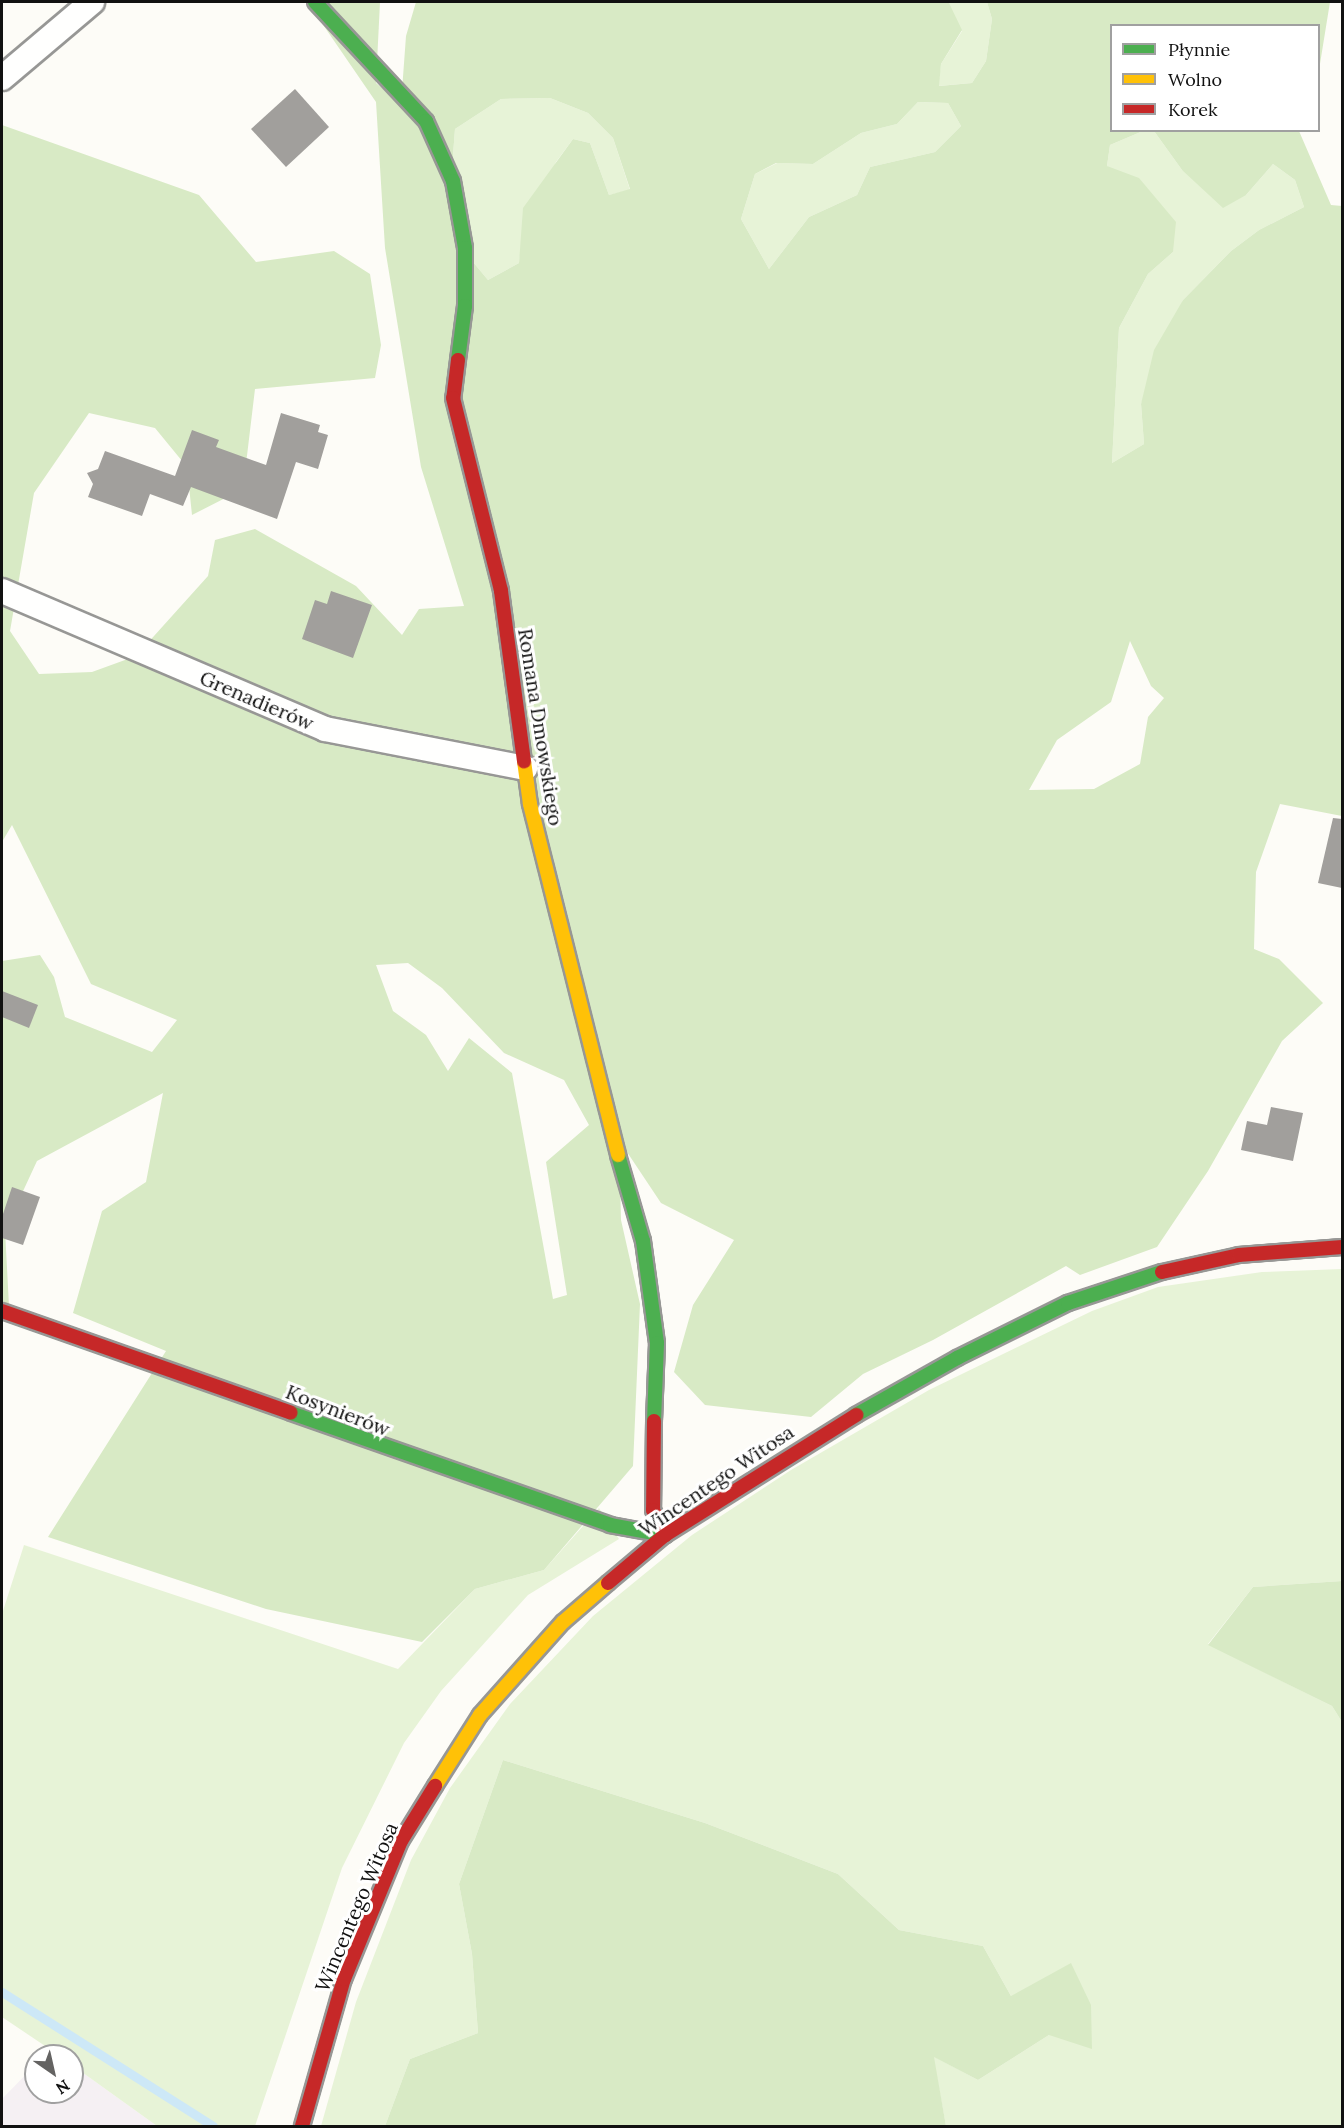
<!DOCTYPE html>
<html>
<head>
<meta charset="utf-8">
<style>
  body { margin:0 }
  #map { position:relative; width:1344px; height:2128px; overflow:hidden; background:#fdfcf7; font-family:Lora,serif }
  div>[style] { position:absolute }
  .industrial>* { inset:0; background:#f5f0f3 }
  .green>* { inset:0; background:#e7f3d7 }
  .forest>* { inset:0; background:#d8eac5 }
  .stream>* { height:9px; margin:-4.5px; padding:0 4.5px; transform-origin:4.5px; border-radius:4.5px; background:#cde8f7 }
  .building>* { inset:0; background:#a19f9c }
  .roads { filter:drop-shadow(2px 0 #979795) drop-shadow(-2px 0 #979795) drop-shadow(0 2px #979795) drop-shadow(0 -2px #979795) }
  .street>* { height:24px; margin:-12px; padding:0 12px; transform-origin:12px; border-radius:12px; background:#fffffe }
  .fast>* { height:14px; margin:-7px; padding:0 7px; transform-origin:7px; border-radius:7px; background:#4caf50 }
  .slow>* { height:14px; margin:-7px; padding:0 7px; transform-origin:7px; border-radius:7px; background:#ffc107 }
  .jam>* { height:14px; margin:-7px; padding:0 7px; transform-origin:7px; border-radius:7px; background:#c62828 }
  span { translate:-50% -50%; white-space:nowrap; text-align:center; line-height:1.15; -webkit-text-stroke:6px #fff; paint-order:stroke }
  .street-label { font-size:20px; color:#111 }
  .frame { position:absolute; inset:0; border:3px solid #111; pointer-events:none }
  .legend { position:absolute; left:1110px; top:24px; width:210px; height:108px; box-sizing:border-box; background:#fff; border:2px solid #a0a0a0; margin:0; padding:8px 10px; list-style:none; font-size:18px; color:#111 }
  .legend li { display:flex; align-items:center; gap:12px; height:30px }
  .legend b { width:30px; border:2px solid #a0a0a0 }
  .north { position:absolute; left:24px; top:2044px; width:60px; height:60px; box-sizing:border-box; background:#fff; border:2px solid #a0a0a0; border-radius:50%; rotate:146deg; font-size:16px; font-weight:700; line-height:24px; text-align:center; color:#111 }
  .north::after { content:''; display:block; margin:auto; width:21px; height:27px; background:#646362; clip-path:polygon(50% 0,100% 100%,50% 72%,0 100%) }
</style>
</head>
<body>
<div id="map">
  <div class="industrial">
    <i style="clip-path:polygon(36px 2064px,36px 2092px,72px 2092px,72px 2065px,157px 2126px,2px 2126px,2px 2099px)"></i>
  </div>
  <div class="green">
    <i style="clip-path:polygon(903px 2px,987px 2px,992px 19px,986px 61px,972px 83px,938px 86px,941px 64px,962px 31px)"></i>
    <i style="clip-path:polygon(550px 98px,588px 113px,613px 138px,630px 190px,609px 195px,590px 143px,573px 139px,556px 162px,522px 239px,519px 263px,488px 280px,473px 262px,453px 155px,455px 129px,501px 99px)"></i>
    <i style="clip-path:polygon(918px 102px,948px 103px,961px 126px,935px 152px,870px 167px,857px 195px,809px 217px,769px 269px,741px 219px,755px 174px,777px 163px,813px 164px,861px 133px,897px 124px)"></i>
    <i style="clip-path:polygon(1143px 131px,1154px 131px,1182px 170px,1246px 195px,1273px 164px,1295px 180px,1304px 207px,1259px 230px,1231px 251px,1183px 300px,1141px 404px,1144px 444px,1112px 463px,1119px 328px,1148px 274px,1173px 252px,1107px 166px,1110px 145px)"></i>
    <i style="clip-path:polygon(1342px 1269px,1342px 1581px,1253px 1587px,1208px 1644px,1332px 1706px,1342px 1722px,1342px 2126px,946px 2126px,933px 2056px,978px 2080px,1049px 2035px,1011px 1996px,983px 1946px,899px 1930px,838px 1874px,705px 1823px,503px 1760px,459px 1884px,472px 1954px,478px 2033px,410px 2059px,385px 2126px,321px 2126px,356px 2002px,411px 1860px,450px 1788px,510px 1704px,593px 1616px,692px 1535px,791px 1470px,929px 1390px,1092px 1311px,1158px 1287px,1262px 1272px)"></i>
    <i style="clip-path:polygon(599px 1508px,619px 1539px,528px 1595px,441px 1691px,404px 1743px,342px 1868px,255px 2126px,157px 2126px,72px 2065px,72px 2056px,60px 2056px,2px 2017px,2px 1614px,24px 1545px,398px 1669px,475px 1589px,544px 1570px)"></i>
  </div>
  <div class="forest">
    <i style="clip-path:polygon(evenodd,313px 2px,380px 2px,376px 83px,401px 104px,406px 36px,416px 2px,949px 3px,962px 30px,941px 64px,939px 86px,972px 83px,986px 61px,992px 19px,987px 2px,1330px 2px,1319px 70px,1318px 26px,1112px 26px,1112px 130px,1143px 131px,1110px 145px,1107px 166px,1139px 178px,1176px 222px,1173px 252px,1148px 274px,1119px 328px,1112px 463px,1144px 444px,1141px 404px,1154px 350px,1183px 300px,1231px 251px,1259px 230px,1304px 207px,1295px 180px,1273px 164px,1246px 195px,1223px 208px,1182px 170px,1154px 131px,1299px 131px,1331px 205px,1342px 206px,1342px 816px,1280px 804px,1256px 872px,1254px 949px,1279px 959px,1323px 1003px,1282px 1041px,1208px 1171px,1157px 1247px,1080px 1275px,1066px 1266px,933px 1340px,863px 1374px,811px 1417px,705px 1405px,674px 1372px,693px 1305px,734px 1240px,661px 1203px,619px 1140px,621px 1220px,640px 1304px,633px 1466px,544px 1570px,475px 1589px,422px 1642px,266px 1609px,48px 1537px,166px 1351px,73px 1313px,102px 1211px,146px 1182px,163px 1093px,37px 1161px,5px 1230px,9px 1306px,2px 1302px,2px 961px,40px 955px,54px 977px,65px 1017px,152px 1052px,177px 1020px,91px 984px,12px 825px,2px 842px,2px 125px,199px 195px,256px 262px,334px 251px,370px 274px,381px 345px,375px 378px,255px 389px,243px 489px,192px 515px,187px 467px,155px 428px,89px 413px,34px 493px,10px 631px,39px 674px,92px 672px,136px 656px,208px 576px,215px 540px,255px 529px,356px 586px,402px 635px,419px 609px,464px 606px,421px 467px,385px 248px,376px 102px,317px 16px,313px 2px,550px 98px,588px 113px,613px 138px,630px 189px,609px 195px,590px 143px,573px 139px,523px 208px,519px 263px,488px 280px,473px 262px,453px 155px,455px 129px,501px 99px,550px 98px,313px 2px,918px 102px,948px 103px,961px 126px,935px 152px,870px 167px,857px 195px,809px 217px,769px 269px,741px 219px,755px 174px,776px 163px,813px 164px,861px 133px,897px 124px,918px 102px,313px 2px,1130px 641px,1151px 686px,1164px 698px,1148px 717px,1140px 764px,1094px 789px,1029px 790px,1057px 740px,1111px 702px,1130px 641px,313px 2px,408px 963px,442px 988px,504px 1053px,564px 1080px,589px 1125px,546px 1162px,567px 1295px,553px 1299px,512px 1073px,469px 1038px,448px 1071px,426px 1035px,393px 1011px,376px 965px,408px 963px)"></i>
    <i style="clip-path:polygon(1342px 1581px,1342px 1722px,1332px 1706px,1208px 1645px,1253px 1587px)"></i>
    <i style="clip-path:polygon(503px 1760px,705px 1823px,838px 1874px,899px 1930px,983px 1946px,1011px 1996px,1071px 1963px,1091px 2005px,1092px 2049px,1049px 2035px,978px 2080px,934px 2057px,946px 2126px,385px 2126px,410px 2059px,478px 2033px,472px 1954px,459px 1884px)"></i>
  </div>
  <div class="stream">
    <i style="left:2px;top:1992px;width:250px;rotate:32.4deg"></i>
  </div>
  <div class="building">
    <i style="clip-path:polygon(295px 89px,329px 127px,286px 167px,251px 129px)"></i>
    <i style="clip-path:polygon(281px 413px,320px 425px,318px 432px,328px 435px,318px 469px,296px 462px,277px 519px,191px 487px,183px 506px,150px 494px,142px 516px,88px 497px,93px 484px,87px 473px,98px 469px,105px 451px,175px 476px,192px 430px,219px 440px,216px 447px,266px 465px)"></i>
    <i style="clip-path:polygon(331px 591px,372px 605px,353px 658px,302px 639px,315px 600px,327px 604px)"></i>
    <i style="clip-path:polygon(1333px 818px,1342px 819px,1342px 888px,1318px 883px)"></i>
    <i style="clip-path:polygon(2px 991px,38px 1005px,29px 1028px,2px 1017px)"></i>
    <i style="clip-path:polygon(1271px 1107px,1303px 1113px,1293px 1161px,1241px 1150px,1247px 1121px,1267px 1125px)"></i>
    <i style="clip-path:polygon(12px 1187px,40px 1197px,23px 1245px,2px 1238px,2px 1217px)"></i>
  </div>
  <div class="roads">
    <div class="street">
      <i style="left:2px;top:78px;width:118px;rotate:-40.2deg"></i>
      <i style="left:2px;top:591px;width:351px;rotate:23.1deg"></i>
      <i style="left:325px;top:729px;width:204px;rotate:11deg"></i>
    </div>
    <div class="fast">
      <i style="left:315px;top:2px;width:163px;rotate:47deg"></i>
      <i style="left:426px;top:121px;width:66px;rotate:65.8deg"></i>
      <i style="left:453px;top:181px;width:68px;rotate:79.8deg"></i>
      <i style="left:465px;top:248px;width:58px;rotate:90deg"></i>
      <i style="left:465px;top:306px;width:54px;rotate:97.4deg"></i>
      <i style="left:618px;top:1155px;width:90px;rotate:73.8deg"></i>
      <i style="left:643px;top:1241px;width:103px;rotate:82.2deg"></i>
      <i style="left:657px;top:1343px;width:78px;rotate:92.2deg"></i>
      <i style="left:291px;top:1413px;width:338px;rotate:19.3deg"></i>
      <i style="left:610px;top:1525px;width:56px;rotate:10.3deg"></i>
      <i style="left:856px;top:1415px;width:116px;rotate:-29.4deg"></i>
      <i style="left:957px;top:1358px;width:124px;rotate:-26.4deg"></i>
      <i style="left:1068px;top:1303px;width:99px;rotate:-18.3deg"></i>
    </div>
    <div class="slow">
      <i style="left:524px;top:761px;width:43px;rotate:82.1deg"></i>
      <i style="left:530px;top:804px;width:362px;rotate:75.9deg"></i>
      <i style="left:435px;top:1786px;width:84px;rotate:-57.6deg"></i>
      <i style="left:480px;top:1715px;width:125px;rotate:-48.3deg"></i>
      <i style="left:563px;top:1622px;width:60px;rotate:-40.9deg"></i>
    </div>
    <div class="jam">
      <i style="left:458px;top:360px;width:38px;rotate:97deg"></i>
      <i style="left:453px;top:398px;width:199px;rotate:76deg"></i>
      <i style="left:501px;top:591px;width:172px;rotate:82.3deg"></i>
      <i style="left:1162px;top:1272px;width:79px;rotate:-12.4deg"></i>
      <i style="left:1239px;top:1255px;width:103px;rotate:-4.4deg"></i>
      <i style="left:2px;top:1311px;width:306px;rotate:19.4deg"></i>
      <i style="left:654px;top:1421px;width:89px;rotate:90.6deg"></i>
      <i style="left:653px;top:1510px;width:28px;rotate:64deg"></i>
      <i style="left:608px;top:1583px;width:75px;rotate:-40.1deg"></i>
      <i style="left:665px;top:1535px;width:226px;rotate:-32.1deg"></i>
      <i style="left:302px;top:2126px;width:153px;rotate:-74.1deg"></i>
      <i style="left:344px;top:1979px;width:149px;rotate:-67.6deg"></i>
      <i style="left:401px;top:1841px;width:65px;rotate:-58.3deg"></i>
    </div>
  </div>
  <div class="street-label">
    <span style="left:257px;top:700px;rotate:23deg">Grenadierów</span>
    <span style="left:541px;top:727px;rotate:81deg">Romana Dmowskiego</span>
    <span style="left:338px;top:1410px;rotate:21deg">Kosynierów</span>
    <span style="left:716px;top:1480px;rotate:-34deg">Wincentego Witosa</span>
    <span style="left:356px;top:1907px;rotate:-67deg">Wincentego Witosa</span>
  </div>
  <div class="frame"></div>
  <ul class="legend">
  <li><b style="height:8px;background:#4caf50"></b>Płynnie</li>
  <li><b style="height:8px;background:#ffc107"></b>Wolno</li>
  <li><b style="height:8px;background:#c62828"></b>Korek</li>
  </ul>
  <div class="north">N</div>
</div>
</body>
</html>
